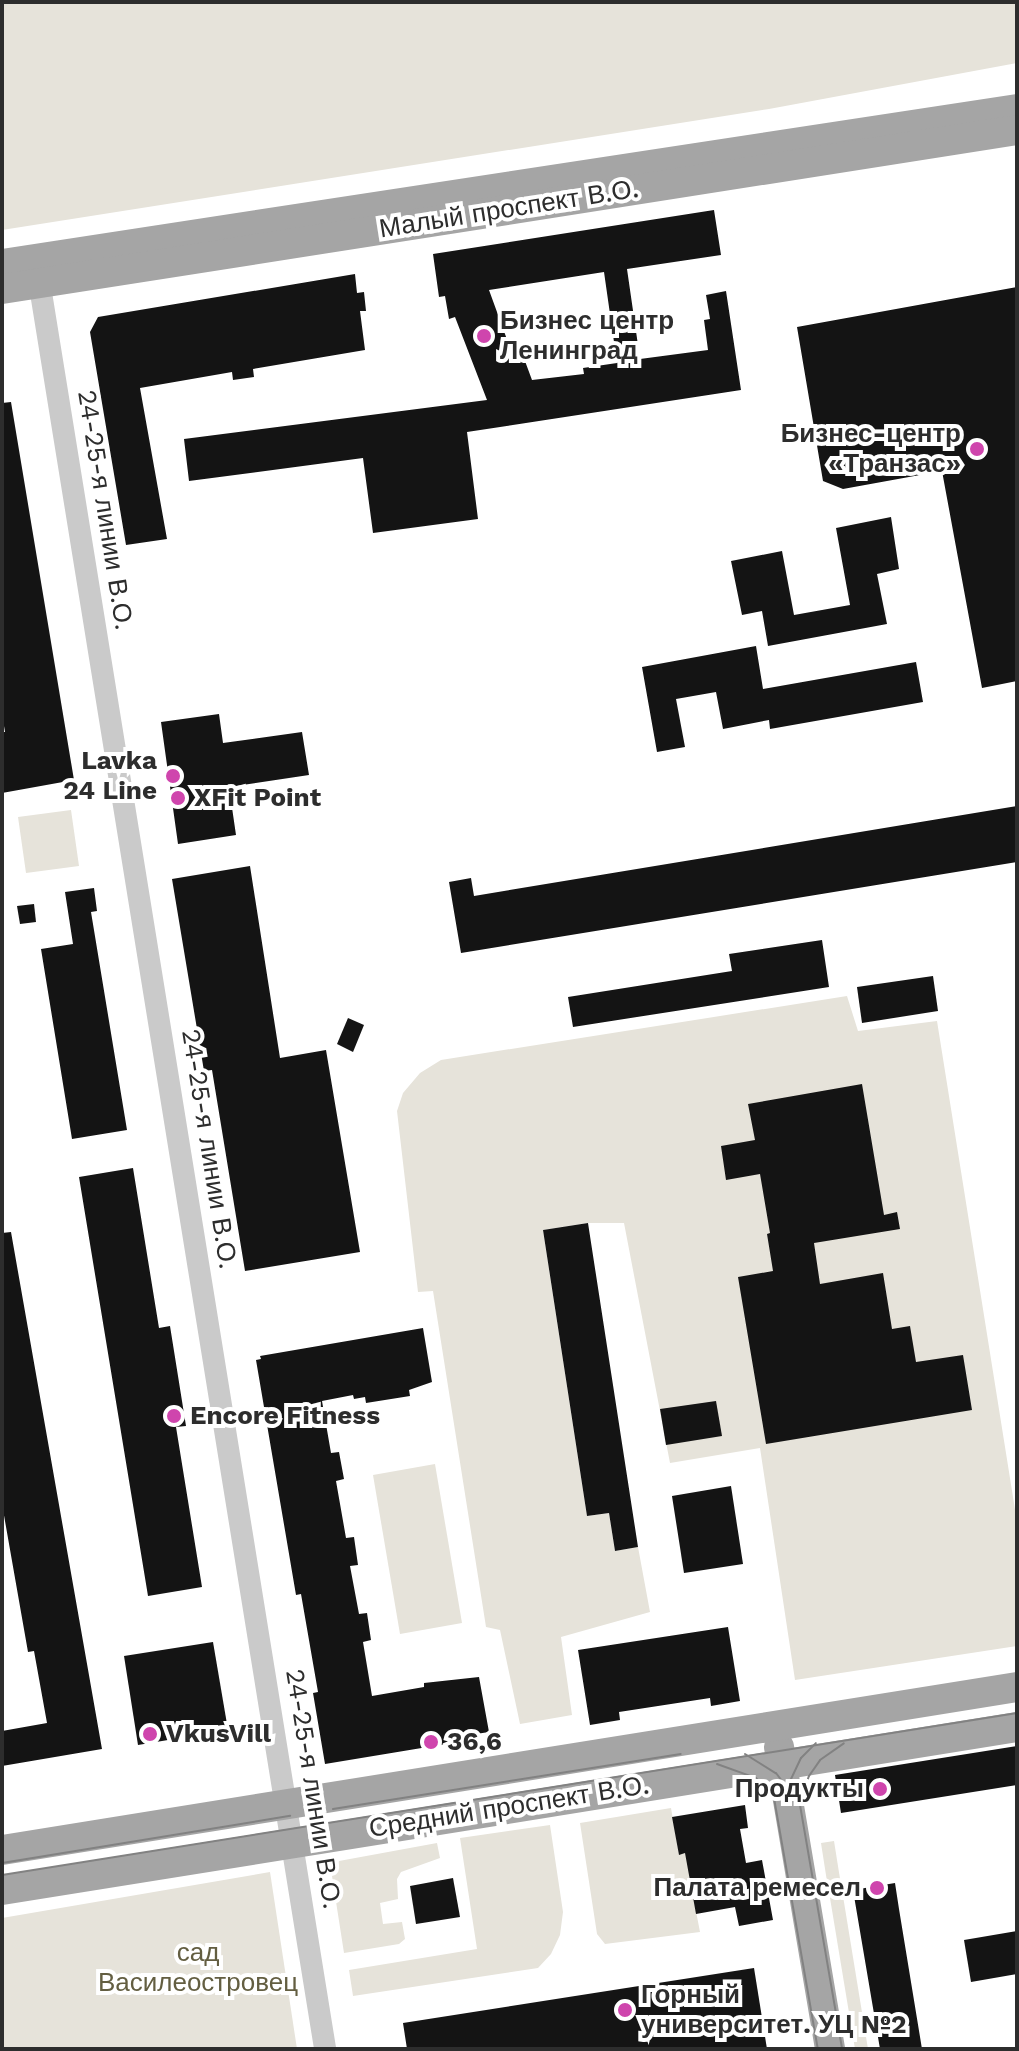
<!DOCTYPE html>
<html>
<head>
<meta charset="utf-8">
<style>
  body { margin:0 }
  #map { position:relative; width:1019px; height:2051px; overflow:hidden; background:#fff; font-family:"Work Sans",sans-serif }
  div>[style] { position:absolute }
  .green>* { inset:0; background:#e6e3da }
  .building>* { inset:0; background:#141414 }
  .minor>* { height:22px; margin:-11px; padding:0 11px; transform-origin:11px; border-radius:11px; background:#cacaca }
  .major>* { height:30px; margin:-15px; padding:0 15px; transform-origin:15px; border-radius:15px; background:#a5a5a5 }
  .tram>* { height:2px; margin:-1px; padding:0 1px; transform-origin:1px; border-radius:1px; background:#828282 }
  .dots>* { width:22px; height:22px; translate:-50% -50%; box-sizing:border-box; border:4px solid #fff; border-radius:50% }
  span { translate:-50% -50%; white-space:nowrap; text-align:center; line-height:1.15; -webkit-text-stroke:8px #fff; paint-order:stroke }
  .street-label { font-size:26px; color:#2d2d2d }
  .poi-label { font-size:26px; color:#2d2d2d; font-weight:700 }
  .left { translate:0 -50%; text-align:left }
  .right { translate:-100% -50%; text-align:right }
  .park-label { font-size:26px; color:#635e41 }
  .frame { position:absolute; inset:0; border:4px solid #2d2d2d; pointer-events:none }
</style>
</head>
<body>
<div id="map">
  <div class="green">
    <i style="clip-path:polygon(2px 2px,1017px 2px,1017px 63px,769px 109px,2px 230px)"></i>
    <i style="clip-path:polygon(71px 810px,79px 866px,26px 873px,18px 817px)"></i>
    <i style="clip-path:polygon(847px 996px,858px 1031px,937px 1021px,1017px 1522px,1017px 1646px,795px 1680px,760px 1448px,670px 1463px,624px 1223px,588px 1223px,543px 1230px,587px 1516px,609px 1513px,615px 1551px,638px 1547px,650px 1612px,561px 1637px,572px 1715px,520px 1724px,500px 1630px,486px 1627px,433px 1291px,418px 1292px,397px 1111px,403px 1093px,420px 1073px,441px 1060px)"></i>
    <i style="clip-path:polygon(435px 1464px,462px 1623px,400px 1634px,373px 1475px)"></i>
    <i style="clip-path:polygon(671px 1808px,679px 1854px,698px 1851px,689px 1875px,700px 1932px,605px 1944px,597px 1934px,580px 1823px)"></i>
    <i style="clip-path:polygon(550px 1825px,563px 1912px,560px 1935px,551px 1954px,538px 1968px,353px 1996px,349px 1970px,477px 1949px,460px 1838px)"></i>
    <i style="clip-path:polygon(834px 1841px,841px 1885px,828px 1888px,821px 1843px)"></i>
    <i style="clip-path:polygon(437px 1843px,440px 1858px,401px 1872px,397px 1879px,398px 1899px,380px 1903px,383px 1924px,402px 1922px,405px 1939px,399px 1944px,344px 1953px,332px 1876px,339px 1861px)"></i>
    <i style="clip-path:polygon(270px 1872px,297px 2049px,2px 2049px,2px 1918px)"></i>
    <i style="clip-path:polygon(842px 1890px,868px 2049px,855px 2049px,829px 1892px)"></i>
  </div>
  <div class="building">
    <i style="clip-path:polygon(evenodd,714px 210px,721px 255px,627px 269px,640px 359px,708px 350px,704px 320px,710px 319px,706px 295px,726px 291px,741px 390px,467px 432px,478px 519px,373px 533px,363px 458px,189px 481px,184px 439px,487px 400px,455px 317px,449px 319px,445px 296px,439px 297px,433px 254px,714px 210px,604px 272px,617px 363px,583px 368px,584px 374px,532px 380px,522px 353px,513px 356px,489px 290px,604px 272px)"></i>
    <i style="clip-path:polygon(355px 274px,357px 293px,364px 292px,366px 311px,360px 311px,365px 350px,253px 369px,254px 377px,233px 380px,232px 372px,140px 388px,167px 539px,126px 545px,90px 332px,98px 317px)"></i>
    <i style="clip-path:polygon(1017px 287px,1017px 681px,982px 688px,942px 471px,843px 489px,823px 481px,797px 327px)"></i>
    <i style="clip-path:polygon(11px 402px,74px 780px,2px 793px,2px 732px,5px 732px,2px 714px,2px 403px)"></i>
    <i style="clip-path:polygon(891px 517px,899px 569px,877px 574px,887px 624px,768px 646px,762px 611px,742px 615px,731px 561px,782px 551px,794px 615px,850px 605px,836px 528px)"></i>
    <i style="clip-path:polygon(756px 646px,763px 689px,916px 662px,923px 702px,770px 729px,769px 720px,723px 729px,716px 692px,676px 699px,685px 747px,657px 752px,642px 667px)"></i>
    <i style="clip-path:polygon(219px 714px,223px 743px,302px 732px,309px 775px,229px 787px,236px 835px,178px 844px,161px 722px)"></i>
    <i style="clip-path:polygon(1017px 806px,1017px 862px,461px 953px,449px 882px,471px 878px,474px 896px)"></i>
    <i style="clip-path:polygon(250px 866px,280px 1058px,326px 1050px,360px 1252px,245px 1271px,212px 1070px,204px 1071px,172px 879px)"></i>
    <i style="clip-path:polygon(94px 888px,97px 911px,91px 912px,127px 1130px,72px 1139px,41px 949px,73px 944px,65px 892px)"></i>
    <i style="clip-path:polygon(34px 904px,36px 922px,20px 924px,17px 906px)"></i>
    <i style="clip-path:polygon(822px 940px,829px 987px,573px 1027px,568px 997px,732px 971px,729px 954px)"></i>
    <i style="clip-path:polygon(933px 976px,938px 1011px,862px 1023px,857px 987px)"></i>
    <i style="clip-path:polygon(348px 1018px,364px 1025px,353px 1052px,337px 1044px)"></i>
    <i style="clip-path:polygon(862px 1084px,884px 1215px,897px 1212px,900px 1229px,814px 1243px,820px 1284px,883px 1273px,892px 1329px,910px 1326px,916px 1362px,963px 1355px,972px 1410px,766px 1444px,738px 1277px,773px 1271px,767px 1234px,770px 1233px,760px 1174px,726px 1180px,721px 1146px,755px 1140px,748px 1104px)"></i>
    <i style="clip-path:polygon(133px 1168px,159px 1328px,170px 1326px,186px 1426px,176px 1427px,202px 1587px,148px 1596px,79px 1177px)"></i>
    <i style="clip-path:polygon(588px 1223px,638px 1547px,615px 1551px,609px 1513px,587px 1516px,543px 1230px)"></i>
    <i style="clip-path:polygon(11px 1232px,102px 1749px,2px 1766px,2px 1731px,47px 1723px,34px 1651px,28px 1652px,2px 1504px,2px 1233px)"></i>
    <i style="clip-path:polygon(423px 1328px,432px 1382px,409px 1390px,410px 1396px,366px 1403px,365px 1397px,354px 1399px,353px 1395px,322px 1401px,331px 1453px,339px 1452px,344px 1479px,336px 1481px,346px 1538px,354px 1537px,358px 1565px,350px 1566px,359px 1614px,367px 1613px,371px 1640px,363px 1642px,372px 1696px,424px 1687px,424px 1683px,479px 1677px,489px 1732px,476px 1734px,476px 1739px,325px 1764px,313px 1693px,318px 1692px,301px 1594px,296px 1595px,256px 1360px,261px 1359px,260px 1356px)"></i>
    <i style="clip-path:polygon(716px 1401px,722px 1436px,666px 1445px,660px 1409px)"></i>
    <i style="clip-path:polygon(731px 1486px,743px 1564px,684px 1573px,672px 1496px)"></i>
    <i style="clip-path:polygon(728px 1627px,740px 1701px,711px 1706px,710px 1698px,619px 1712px,620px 1720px,590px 1725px,578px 1650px)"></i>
    <i style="clip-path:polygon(213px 1642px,228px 1730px,138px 1745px,124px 1656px)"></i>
    <i style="clip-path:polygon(1017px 1746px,1017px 1785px,841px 1813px,835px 1775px)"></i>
    <i style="clip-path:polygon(745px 1805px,748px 1828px,740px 1829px,746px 1863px,762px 1860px,773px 1920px,739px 1926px,735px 1907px,696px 1914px,685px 1853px,679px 1855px,672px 1817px)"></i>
    <i style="clip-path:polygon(453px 1878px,460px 1917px,416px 1924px,410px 1886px)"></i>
    <i style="clip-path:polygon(895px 1883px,899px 1909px,922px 2049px,880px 2049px,853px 1890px)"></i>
    <i style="clip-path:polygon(1017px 1931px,1017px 1974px,971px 1982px,964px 1940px)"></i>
    <i style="clip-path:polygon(754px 1968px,767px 2049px,407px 2049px,403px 2023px)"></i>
  </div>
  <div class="minor">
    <i style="left:37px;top:268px;width:1804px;rotate:80.81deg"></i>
  </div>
  <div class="major">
    <i style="left:2px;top:264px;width:1027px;rotate:-8.68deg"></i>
    <i style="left:2px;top:289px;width:1027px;rotate:-8.9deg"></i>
    <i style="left:779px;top:1747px;width:306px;rotate:80.4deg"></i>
    <i style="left:2px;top:1850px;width:1028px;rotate:-9.12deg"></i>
    <i style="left:2px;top:1890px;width:1028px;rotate:-9.12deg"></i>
  </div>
  <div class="tram">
    <i style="left:745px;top:1754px;width:36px;rotate:32deg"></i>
    <i style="left:776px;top:1773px;width:40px;rotate:53deg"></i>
    <i style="left:800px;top:1805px;width:248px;rotate:80.2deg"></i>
    <i style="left:717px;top:1764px;width:41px;rotate:19.7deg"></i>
    <i style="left:756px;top:1778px;width:27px;rotate:48deg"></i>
    <i style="left:774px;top:1798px;width:255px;rotate:80.1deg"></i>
    <i style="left:783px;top:1796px;width:42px;rotate:-64.7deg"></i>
    <i style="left:801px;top:1758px;width:21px;rotate:-45deg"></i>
    <i style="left:800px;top:1805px;width:30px;rotate:-73deg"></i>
    <i style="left:809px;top:1776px;width:19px;rotate:-55deg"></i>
    <i style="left:820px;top:1760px;width:29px;rotate:-35deg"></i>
    <i style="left:333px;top:1809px;width:352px;rotate:-9deg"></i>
    <i style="left:2px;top:1863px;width:292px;rotate:-9.3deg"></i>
    <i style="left:2px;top:1875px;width:1028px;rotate:-9.07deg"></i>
  </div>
  <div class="dots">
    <i style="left:484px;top:336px;background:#cf45ad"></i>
    <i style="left:977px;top:449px;background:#cf45ad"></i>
    <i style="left:173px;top:776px;background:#cf45ad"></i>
    <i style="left:178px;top:798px;background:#cf45ad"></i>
    <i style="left:174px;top:1416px;background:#cf45ad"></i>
    <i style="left:150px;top:1734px;background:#cf45ad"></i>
    <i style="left:431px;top:1742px;background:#cf45ad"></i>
    <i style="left:880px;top:1789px;background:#cf45ad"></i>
    <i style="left:877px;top:1888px;background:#cf45ad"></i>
    <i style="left:625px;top:2010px;background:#cf45ad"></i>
  </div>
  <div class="street-label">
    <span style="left:509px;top:209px;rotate:-9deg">Малый проспект В.О.</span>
    <span style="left:105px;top:510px;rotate:81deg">24-25-я линии В.О.</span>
    <span style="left:209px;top:1149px;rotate:81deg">24-25-я линии В.О.</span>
    <span style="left:313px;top:1789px;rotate:81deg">24-25-я линии В.О.</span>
    <span style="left:509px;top:1807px;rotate:-9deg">Средний проспект В.О.</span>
  </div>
  <div class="poi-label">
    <span class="left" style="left:500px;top:336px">Бизнес центр<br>Ленинград</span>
    <span class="right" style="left:961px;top:449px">Бизнес-центр<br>«Транзас»</span>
    <span class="right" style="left:157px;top:776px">Lavka<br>24 Line</span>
    <span class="left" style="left:194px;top:798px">XFit Point</span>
    <span class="left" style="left:190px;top:1416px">Encore Fitness</span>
    <span class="left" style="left:166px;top:1734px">VkusVill</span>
    <span class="left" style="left:447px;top:1742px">36,6</span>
    <span class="right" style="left:864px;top:1789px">Продукты</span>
    <span class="right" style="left:861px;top:1888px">Палата ремесел</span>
    <span class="left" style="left:641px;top:2010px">Горный<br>университет. УЦ №2</span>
  </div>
  <div class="park-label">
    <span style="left:198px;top:1968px">сад<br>Василеостровец</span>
  </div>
  <div class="frame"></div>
</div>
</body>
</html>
